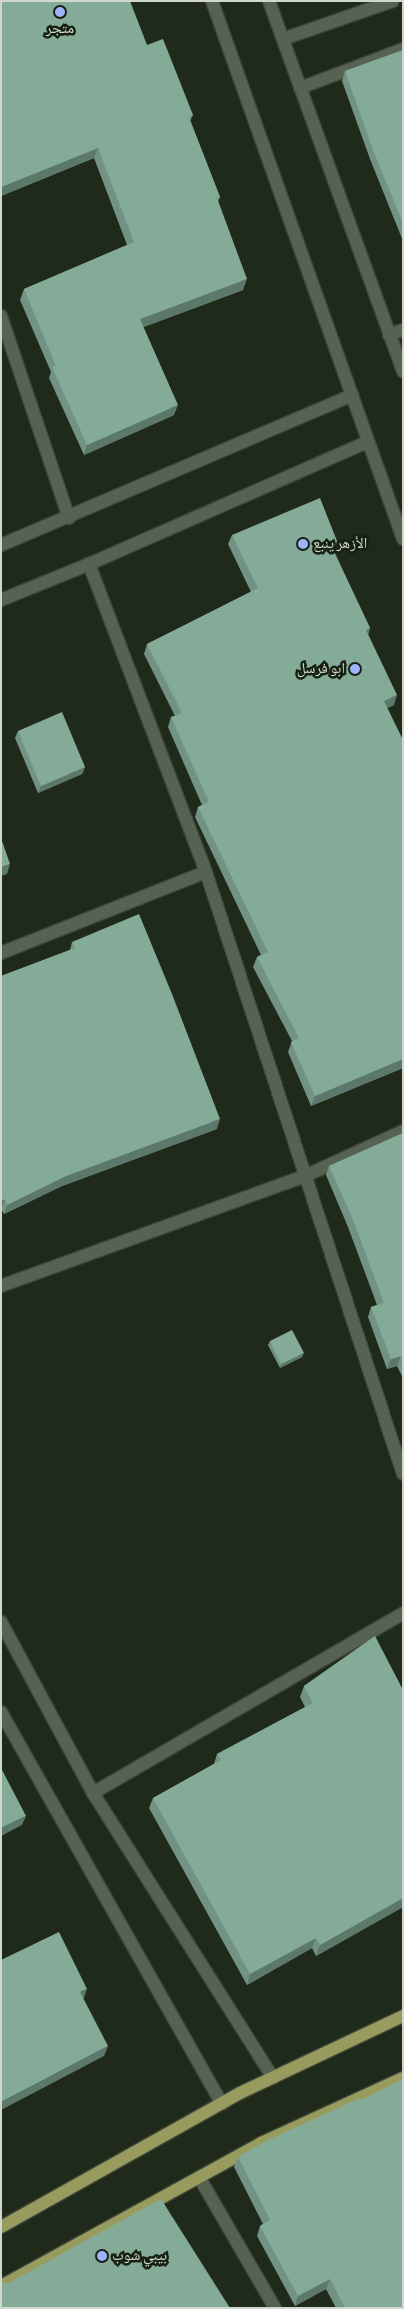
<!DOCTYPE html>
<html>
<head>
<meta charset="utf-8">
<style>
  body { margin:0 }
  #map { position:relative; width:404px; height:2309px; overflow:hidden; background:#202a1b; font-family:"Alegreya Sans","Noto Naskh Arabic",sans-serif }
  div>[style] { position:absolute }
  .roads { filter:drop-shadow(1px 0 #3d4639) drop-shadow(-1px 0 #3d4639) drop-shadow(0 1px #3d4639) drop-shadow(0 -1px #3d4639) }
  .minor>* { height:12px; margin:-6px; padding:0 6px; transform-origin:6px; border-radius:6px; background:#576352 }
  .major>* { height:12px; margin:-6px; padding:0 6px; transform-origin:6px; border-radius:6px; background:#979c5e }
  .wall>* { inset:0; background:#729383 }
  .shaded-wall>* { inset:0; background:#5c786a }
  .building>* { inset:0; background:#84ab98 }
  .dots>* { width:14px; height:14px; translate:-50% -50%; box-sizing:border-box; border:2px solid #162111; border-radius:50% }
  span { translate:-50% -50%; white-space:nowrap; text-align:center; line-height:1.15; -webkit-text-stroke:5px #162111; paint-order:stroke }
  .poi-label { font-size:15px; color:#d0d7cd }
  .left { translate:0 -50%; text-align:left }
  .right { translate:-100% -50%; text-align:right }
  .frame { position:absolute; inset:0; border:2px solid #d0d7cd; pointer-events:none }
</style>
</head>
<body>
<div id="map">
  <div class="roads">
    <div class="minor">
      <i style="left:212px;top:1px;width:571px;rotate:70.45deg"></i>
      <i style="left:269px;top:1px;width:394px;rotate:70.1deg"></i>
      <i style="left:283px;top:39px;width:116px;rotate:-19.1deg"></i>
      <i style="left:300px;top:88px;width:110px;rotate:-20.7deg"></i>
      <i style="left:1px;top:316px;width:213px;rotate:71.4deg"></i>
      <i style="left:389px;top:335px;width:15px;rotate:-20deg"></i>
      <i style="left:1px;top:545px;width:382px;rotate:-23.1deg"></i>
      <i style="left:89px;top:564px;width:329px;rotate:69.2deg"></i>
      <i style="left:206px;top:872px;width:633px;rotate:71.88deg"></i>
      <i style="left:1px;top:600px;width:95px;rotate:-22.2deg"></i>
      <i style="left:89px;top:564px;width:304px;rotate:-23.7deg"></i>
      <i style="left:1px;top:953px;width:220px;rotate:-21.6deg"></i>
      <i style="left:1px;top:1286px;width:323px;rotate:-19.9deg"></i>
      <i style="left:305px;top:1176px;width:108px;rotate:-24.7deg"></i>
      <i style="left:1px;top:1622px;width:194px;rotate:61.7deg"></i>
      <i style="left:93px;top:1793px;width:337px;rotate:57.7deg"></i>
      <i style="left:1px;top:1712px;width:450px;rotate:60.6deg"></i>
      <i style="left:93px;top:1793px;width:358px;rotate:-30.1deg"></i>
      <i style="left:199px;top:2177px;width:151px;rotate:59.9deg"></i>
    </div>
    <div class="major">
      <i style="left:1px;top:2227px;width:274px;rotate:-29.3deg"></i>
      <i style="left:240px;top:2093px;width:180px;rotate:-25.3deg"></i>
      <i style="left:1px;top:2286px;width:297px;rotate:-28.8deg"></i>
      <i style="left:261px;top:2143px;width:156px;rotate:-24.6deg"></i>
    </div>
  </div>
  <div class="wall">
    <i style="clip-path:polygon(1px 1px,147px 45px,193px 115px,190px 121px,220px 197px,218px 202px,243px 290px,143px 327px,174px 415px,84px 455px,49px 378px,51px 372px,20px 300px,24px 289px,127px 245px,94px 158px,1px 196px)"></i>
    <i style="clip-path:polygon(403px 50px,403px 241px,370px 159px,342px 81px,345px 71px)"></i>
    <i style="clip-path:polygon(232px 535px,337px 541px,334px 551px,370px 628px,368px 635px,394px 705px,387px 708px,403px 1068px,311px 1106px,288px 1052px,292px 1041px,253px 967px,257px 957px,261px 955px,195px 817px,198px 807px,202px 805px,168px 727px,171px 717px,175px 716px,144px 654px,147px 644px,251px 592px,228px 544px)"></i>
    <i style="clip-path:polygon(18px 731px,85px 767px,82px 774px,38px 793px,15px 738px)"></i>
    <i style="clip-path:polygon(72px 942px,217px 1129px,62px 1186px,4px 1214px,1px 1209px,1px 976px,70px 950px)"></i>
    <i style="clip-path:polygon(403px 1133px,403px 1378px,397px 1366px,387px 1369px,368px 1317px,371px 1307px,377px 1305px,348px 1227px,326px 1175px,329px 1166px)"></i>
    <i style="clip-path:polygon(270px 1341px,302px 1357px,280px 1368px,268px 1345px)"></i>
    <i style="clip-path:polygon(375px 1636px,403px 1907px,316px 1956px,312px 1948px,247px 1985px,149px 1808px,153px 1798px,214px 1764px,217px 1754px,305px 1707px,300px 1697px,304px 1686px)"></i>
    <i style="clip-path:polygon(238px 2157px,403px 2308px,336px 2308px,326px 2289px,295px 2306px,257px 2236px,260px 2226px,263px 2224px,234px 2167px)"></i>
  </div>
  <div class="shaded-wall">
    <i style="clip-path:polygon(98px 148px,94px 158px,1px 196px,1px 187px)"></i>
    <i style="clip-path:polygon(247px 279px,243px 290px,136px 330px,140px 319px)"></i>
    <i style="clip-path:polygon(178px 405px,174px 415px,84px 455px,87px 445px)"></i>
    <i style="clip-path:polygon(337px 541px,333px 551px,330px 544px)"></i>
    <i style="clip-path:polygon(370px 628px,367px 638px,366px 630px)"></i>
    <i style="clip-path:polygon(397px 695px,394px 705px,381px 711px,384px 701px)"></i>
    <i style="clip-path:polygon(85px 767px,82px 774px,38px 793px,41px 786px)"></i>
    <i style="clip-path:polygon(10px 864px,7px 874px,1px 876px,1px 867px)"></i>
    <i style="clip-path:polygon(403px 1059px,403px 1068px,311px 1106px,315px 1096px)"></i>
    <i style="clip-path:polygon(220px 1119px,217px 1129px,62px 1186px,4px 1214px,7px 1205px,66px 1176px)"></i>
    <i style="clip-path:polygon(5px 1199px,1px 1208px,1px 1201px)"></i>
    <i style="clip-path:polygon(304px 1353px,302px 1357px,280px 1368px,281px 1364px)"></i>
    <i style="clip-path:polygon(401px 1356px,397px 1366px,387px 1369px,391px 1359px)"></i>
    <i style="clip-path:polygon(26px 1816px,22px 1825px,1px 1836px,1px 1828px)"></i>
    <i style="clip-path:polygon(403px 1898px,403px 1907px,316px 1956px,320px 1945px)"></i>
    <i style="clip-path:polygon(316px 1938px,312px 1948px,247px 1985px,250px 1974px)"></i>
    <i style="clip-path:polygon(87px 1989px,84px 1998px,76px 2002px,80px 1992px)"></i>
    <i style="clip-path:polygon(108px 2046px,104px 2056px,1px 2110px,1px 2102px)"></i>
    <i style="clip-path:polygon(330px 2279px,326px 2289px,295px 2306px,298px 2296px)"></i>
  </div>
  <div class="building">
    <i style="clip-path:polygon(1px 1px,130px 1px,147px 45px,163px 39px,193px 115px,189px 117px,220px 197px,217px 198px,247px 279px,140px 319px,178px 405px,87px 445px,52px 367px,56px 366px,24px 289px,134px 242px,98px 148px,1px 187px)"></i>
    <i style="clip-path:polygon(403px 50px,403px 223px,373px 150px,345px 71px)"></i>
    <i style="clip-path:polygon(320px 498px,337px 541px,330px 544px,370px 628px,366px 630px,397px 695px,384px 701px,403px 740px,403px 1059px,315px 1096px,291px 1042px,299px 1038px,257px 957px,268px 952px,198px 807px,209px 802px,171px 717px,182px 713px,147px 644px,258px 588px,232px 535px)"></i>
    <i style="clip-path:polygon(62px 712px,85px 767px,41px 786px,18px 731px)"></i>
    <i style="clip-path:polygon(1px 838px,10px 864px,1px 867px)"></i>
    <i style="clip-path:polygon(139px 914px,172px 994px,220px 1119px,66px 1176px,7px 1205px,5px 1199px,1px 1201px,1px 976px,75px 948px,72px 942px)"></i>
    <i style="clip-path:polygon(403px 1133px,403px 1360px,401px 1356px,391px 1359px,371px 1307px,384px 1303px,352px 1217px,329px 1166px)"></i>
    <i style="clip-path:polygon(292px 1330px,304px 1353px,281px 1364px,270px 1341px)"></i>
    <i style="clip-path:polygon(375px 1636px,403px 1690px,403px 1898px,320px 1945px,316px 1938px,250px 1974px,153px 1798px,221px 1760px,217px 1754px,313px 1703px,304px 1686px)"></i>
    <i style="clip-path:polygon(1px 1768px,26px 1816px,1px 1828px)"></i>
    <i style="clip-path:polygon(59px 1932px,87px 1989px,80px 1992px,108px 2046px,1px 2102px,1px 1960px)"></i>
    <i style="clip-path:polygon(403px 2079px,403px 2308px,345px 2308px,330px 2279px,298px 2296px,260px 2226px,270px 2220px,238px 2157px,268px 2140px,360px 2098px,361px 2100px)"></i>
    <i style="clip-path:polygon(161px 2199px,230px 2308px,1px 2308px,1px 2283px,9px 2283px)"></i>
  </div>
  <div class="dots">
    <i style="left:60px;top:12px;background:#9fb3fd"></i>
    <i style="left:303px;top:544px;background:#9fb3fd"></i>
    <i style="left:355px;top:669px;background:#9fb3fd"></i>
    <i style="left:102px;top:2256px;background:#9fb3fd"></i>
  </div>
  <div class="poi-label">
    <span style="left:60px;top:29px">متجر</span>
    <span class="left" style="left:313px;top:544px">الأزهر ينبع</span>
    <span class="right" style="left:345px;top:669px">ابو فرسل</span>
    <span class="left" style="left:112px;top:2256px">بيبي شوب</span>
  </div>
  <div class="frame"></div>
</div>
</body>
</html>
